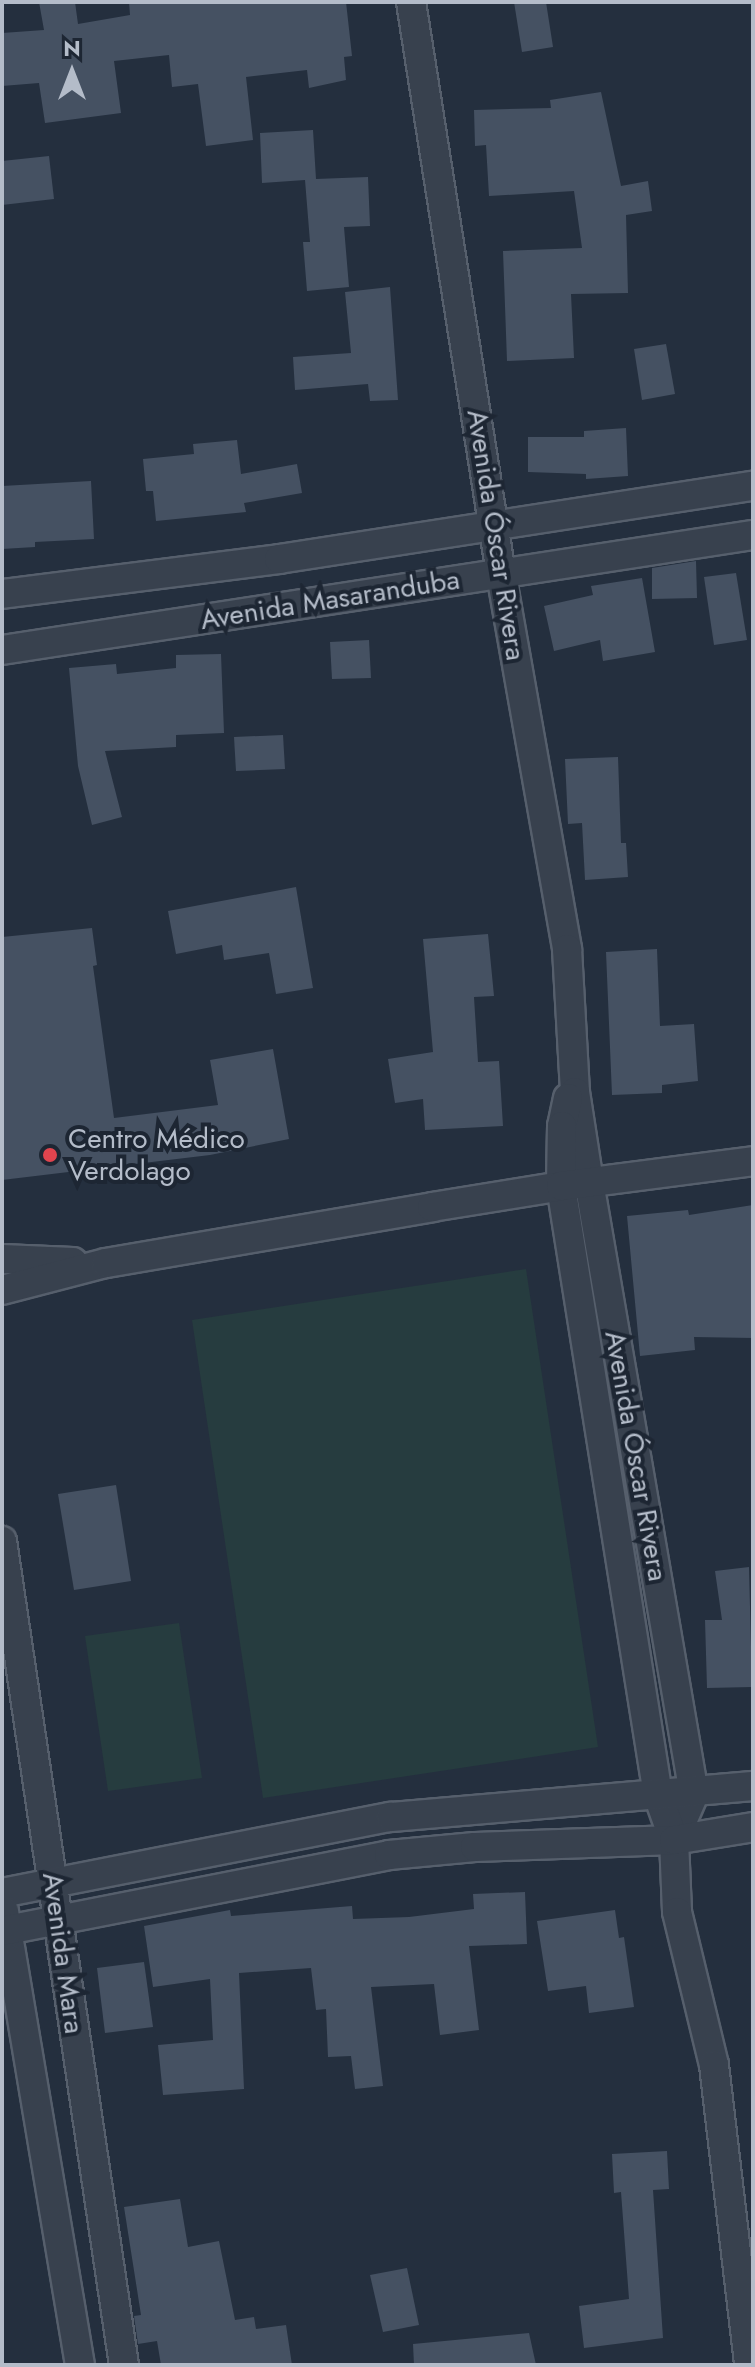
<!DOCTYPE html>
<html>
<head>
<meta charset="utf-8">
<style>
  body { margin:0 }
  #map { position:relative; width:755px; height:2367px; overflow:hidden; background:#242f3e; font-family:Jost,sans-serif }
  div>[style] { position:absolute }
  .green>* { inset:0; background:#263c3f }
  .building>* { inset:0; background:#455162 }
  .roads { filter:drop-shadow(2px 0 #565f6c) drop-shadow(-2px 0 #565f6c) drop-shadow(0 2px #565f6c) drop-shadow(0 -2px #565f6c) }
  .minor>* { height:28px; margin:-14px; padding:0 14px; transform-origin:14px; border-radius:14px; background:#38414e }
  .dots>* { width:22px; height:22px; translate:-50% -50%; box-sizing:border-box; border:4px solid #1d2633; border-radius:50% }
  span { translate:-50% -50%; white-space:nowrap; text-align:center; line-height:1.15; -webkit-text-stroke:8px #1d2633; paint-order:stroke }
  .street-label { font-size:28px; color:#b4bcc9 }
  .poi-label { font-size:28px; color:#b4bcc9 }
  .left { translate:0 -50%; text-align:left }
  .frame { position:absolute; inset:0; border:4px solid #b4bcc9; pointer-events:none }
  .north { position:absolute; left:32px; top:32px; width:80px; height:80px; -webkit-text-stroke:6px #1d2633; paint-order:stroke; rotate:0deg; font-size:22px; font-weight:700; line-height:32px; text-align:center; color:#b4bcc9 }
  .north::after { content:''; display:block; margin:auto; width:28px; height:36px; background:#b4bcc9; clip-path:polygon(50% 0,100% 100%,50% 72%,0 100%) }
</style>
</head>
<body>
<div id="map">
  <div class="green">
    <i style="clip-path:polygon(526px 1269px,598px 1747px,263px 1798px,192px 1320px)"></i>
    <i style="clip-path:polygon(179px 1623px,202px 1778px,108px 1791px,85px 1636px)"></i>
  </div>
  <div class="building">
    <i style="clip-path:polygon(39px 2px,75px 2px,78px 24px,130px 15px,129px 2px,346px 2px,352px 56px,344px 57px,346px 80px,309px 88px,307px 70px,246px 77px,253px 140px,206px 146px,198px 84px,172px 87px,169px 55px,114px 61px,121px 113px,45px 123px,39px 83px,2px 86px,2px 33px,44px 30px)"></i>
    <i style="clip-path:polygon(514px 2px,546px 2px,553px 47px,522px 52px)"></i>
    <i style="clip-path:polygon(601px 92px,621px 186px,648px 181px,652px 211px,626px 215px,628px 293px,571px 294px,574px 358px,507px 361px,503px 251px,582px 248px,574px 191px,489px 196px,486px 145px,475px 146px,474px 110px,551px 108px,550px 100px)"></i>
    <i style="clip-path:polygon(313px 130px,316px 179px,368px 177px,370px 226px,344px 227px,349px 287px,307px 291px,303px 242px,310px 242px,305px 180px,262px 183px,260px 133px)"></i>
    <i style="clip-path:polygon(49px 156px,54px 199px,2px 205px,2px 161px)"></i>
    <i style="clip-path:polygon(390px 287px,398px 400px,370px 401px,368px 384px,295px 390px,293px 357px,351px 353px,345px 292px)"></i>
    <i style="clip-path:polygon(666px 344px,675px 394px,642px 400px,634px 349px)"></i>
    <i style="clip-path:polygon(626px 428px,628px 476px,586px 479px,586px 474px,528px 472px,528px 437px,584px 437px,584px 431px)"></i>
    <i style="clip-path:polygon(237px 440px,241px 474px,297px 464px,302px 493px,244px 503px,246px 512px,156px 521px,153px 491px,146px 491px,143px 459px,194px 454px,193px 444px)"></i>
    <i style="clip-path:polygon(91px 481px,94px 539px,35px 542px,35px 547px,2px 549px,2px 486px)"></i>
    <i style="clip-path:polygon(696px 561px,697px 598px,652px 599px,652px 568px)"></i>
    <i style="clip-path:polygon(736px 573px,747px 640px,714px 645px,704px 577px)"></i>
    <i style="clip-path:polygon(642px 578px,655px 652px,603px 661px,600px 640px,554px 651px,544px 606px,593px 595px,591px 586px)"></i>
    <i style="clip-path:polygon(369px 640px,371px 678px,332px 679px,330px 642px)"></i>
    <i style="clip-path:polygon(221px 654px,224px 733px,176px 735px,176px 747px,105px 751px,122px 817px,92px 825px,78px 766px,69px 668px,116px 664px,117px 674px,176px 668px,176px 655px)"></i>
    <i style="clip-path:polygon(283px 735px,285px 769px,236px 771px,234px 737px)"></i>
    <i style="clip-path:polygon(618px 757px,621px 843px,626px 843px,628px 877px,585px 880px,582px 823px,568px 824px,565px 759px)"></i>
    <i style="clip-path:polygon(296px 887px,313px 988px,276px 994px,269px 953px,224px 960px,222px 945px,176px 954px,168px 911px)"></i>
    <i style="clip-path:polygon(92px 928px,97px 965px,93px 966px,114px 1118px,218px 1105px,210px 1060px,273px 1049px,289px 1139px,210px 1155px,2px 1180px,2px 937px)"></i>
    <i style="clip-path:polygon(488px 934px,494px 996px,474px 997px,478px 1062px,499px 1061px,503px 1126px,425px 1130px,423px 1099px,395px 1103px,388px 1059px,433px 1052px,423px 939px)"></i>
    <i style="clip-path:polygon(657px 949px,660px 1026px,694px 1024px,698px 1081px,662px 1085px,662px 1093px,612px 1095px,606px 952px)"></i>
    <i style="clip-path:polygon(753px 1205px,753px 1338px,694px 1337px,695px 1350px,640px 1356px,627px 1216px,688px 1210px,689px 1215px)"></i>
    <i style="clip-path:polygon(116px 1485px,131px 1581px,74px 1590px,58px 1494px)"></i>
    <i style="clip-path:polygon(749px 1567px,752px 1687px,707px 1688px,705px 1620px,722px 1620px,715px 1571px)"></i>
    <i style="clip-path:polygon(525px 1892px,527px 1944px,469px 1946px,479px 2030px,440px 2035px,434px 1984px,371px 1987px,383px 2086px,355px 2089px,351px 2056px,328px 2057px,326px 2009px,316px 2010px,311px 1968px,239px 1973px,244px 2089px,163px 2095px,158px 2045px,213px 2040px,210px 1979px,153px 1987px,144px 1926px,230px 1910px,231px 1916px,352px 1906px,353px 1919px,409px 1917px,474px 1909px,473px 1894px)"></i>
    <i style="clip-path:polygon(615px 1910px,619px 1938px,624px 1937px,634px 2007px,589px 2013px,586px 1986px,548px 1991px,537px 1921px)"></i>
    <i style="clip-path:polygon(144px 1962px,153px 2027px,105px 2033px,97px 1968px)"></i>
    <i style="clip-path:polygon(667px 2151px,669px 2189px,653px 2190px,663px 2338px,584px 2348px,579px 2306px,629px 2299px,621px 2192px,614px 2193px,612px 2154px)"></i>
    <i style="clip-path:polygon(180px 2199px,188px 2247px,219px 2241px,235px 2320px,254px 2317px,256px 2329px,286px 2325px,292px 2365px,161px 2365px,157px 2341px,138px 2344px,134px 2316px,141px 2315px,124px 2207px)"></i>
    <i style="clip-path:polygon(407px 2268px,419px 2325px,383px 2332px,370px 2275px)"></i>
    <i style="clip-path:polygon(529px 2333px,536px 2365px,414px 2365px,413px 2344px)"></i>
  </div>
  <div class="roads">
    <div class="minor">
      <i style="left:411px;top:2px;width:579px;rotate:81.06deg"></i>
      <i style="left:501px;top:574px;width:381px;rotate:80deg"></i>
      <i style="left:567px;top:949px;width:143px;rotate:86.8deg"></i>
      <i style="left:575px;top:1092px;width:91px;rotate:81.2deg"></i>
      <i style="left:589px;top:1182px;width:621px;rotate:80.26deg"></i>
      <i style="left:694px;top:1794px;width:50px;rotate:113.5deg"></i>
      <i style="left:2px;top:594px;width:279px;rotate:-7.2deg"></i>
      <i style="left:279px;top:559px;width:480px;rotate:-8.8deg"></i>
      <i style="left:2px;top:650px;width:760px;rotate:-8.71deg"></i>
      <i style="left:568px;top:1098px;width:29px;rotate:102deg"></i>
      <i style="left:562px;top:1126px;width:60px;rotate:91deg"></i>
      <i style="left:561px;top:1186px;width:617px;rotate:80.95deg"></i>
      <i style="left:658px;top:1795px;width:48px;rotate:70.4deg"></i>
      <i style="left:674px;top:1840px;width:72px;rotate:87.6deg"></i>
      <i style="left:677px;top:1912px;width:157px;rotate:76.4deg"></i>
      <i style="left:714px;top:2065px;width:302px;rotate:83.3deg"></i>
      <i style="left:2px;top:1259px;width:71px;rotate:2.4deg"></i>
      <i style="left:2px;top:1290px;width:107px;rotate:-14.6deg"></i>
      <i style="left:106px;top:1263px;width:331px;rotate:-9.7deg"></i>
      <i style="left:432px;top:1207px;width:131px;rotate:-9.2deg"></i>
      <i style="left:561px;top:1186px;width:194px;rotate:-7.4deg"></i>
      <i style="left:2px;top:1541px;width:833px;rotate:81.58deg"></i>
      <i style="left:2px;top:1893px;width:396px;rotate:-11.1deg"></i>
      <i style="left:391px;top:1817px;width:363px;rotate:-4.9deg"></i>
      <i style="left:4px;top:1911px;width:460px;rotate:80.5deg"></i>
      <i style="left:2px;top:1931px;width:394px;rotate:-11.1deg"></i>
      <i style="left:389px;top:1855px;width:86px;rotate:-5.3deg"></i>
      <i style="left:475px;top:1847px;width:199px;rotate:-2deg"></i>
      <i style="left:674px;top:1840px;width:80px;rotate:-9.3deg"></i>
    </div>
  </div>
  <div class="dots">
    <i style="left:50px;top:1155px;background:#e0444e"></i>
  </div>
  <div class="street-label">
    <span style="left:496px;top:535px;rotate:81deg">Avenida Óscar Rivera</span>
    <span style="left:330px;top:600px;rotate:-9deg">Avenida Masaranduba</span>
    <span style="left:636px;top:1456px;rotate:80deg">Avenida Óscar Rivera</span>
    <span style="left:63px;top:1953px;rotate:82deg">Avenida Mara</span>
  </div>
  <div class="poi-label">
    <span class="left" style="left:68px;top:1155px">Centro Médico<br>Verdolago</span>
  </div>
  <div class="frame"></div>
  <div class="north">N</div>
</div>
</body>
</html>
